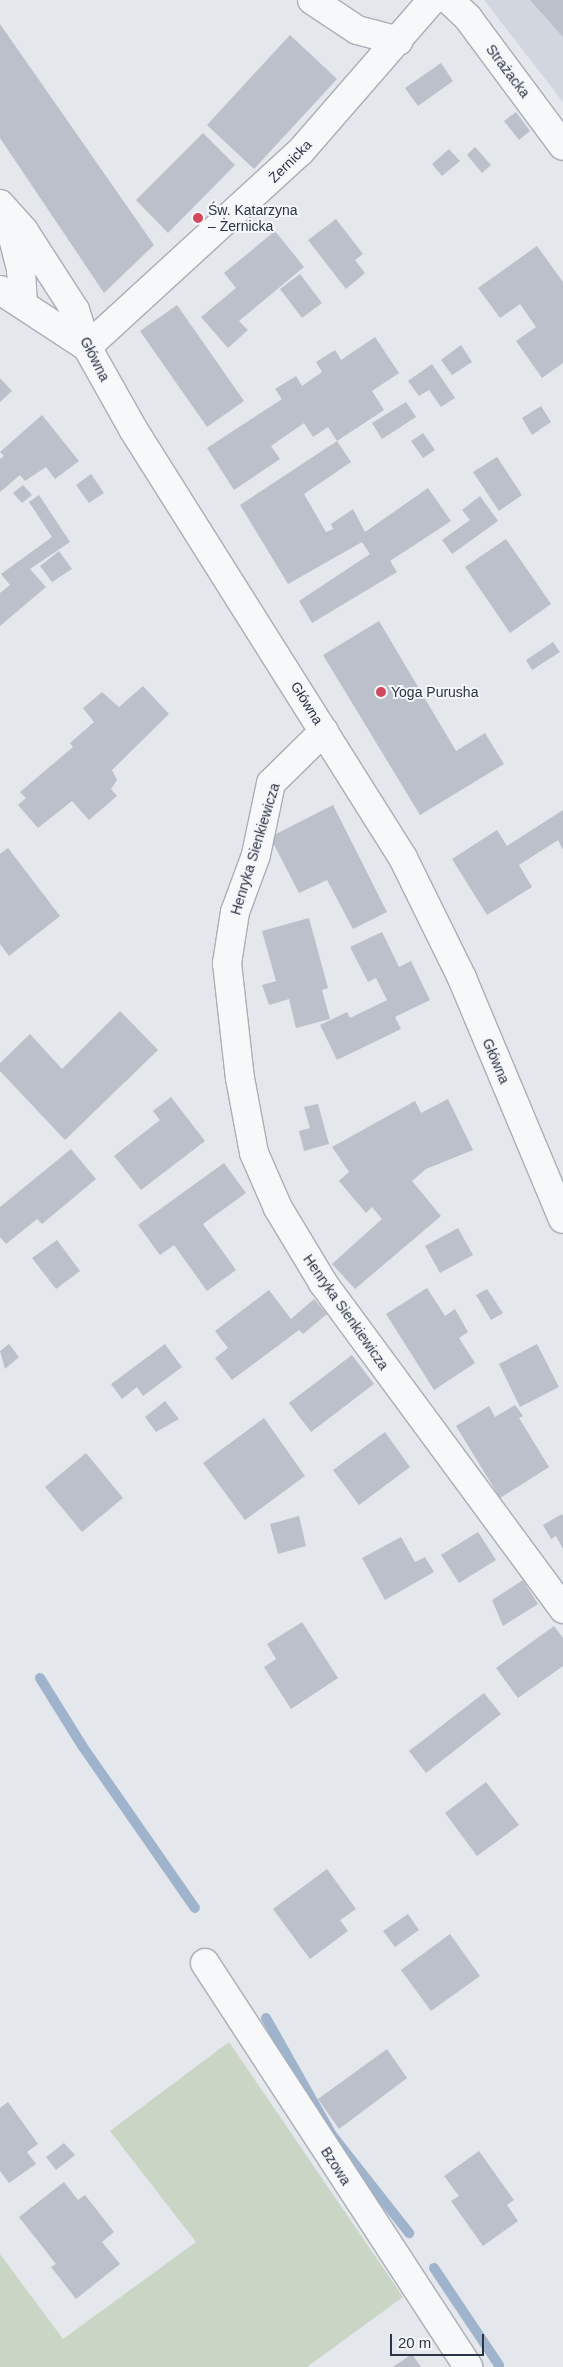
<!DOCTYPE html>
<html>
<head>
<meta charset="utf-8">
<style>
  body { margin:0 }
  #map { position:relative; width:563px; height:2367px; overflow:hidden; background:#e4e7ec; font-family:Arial,sans-serif }
  div>[style] { position:absolute }
  .built>* { inset:0; background:#d2d6de }
  .green>* { inset:0; background:#c9d6c5 }
  .stream>* { height:10px; margin:-5px; padding:0 5px; transform-origin:5px; border-radius:5px; background:#9fb4cc }
  .building>* { inset:0; background:#bbc0ca }
  .roads { filter:drop-shadow(1px 0 #a9aeb7) drop-shadow(-1px 0 #a9aeb7) drop-shadow(0 1px #a9aeb7) drop-shadow(0 -1px #a9aeb7) }
  .minor>* { height:28px; margin:-14px; padding:0 14px; transform-origin:14px; border-radius:14px; background:#f7f8fa }
  .dots>* { width:14px; height:14px; translate:-50% -50%; box-sizing:border-box; border:2px solid #f4f6f9; border-radius:50% }
  span { translate:-50% -50%; white-space:nowrap; text-align:center; line-height:1.15; -webkit-text-stroke:4px #f4f6f9; paint-order:stroke }
  .street-label { font-size:14px; color:#2b3445 }
  .poi-label { font-size:14px; color:#2b3445 }
  .left { translate:0 -50%; text-align:left }
  .scale { position:absolute; left:390px; top:2334px; width:94px; height:22px; box-sizing:border-box; border:2px solid #2b3445; border-top:0; padding-left:6px; font-size:15px; line-height:18px; white-space:nowrap; color:#2b3445; -webkit-text-stroke:4px #f4f6f9; paint-order:stroke }
</style>
</head>
<body>
<div id="map">
  <div class="built">
    <i style="clip-path:polygon(484px 0,563px 0,563px 103px,563px 102px)"></i>
  </div>
  <div class="green">
    <i style="clip-path:polygon(229px 2042px,403px 2297px,307px 2367px,0 2367px,0 2254px,63px 2339px,196px 2242px,110px 2131px)"></i>
  </div>
  <div class="stream">
    <i style="left:40px;top:1678px;width:81px;rotate:58.1deg"></i>
    <i style="left:83px;top:1747px;width:196px;rotate:55.2deg"></i>
    <i style="left:266px;top:2018px;width:134px;rotate:60.6deg"></i>
    <i style="left:332px;top:2135px;width:125px;rotate:51.8deg"></i>
    <i style="left:434px;top:2268px;width:117px;rotate:56.2deg"></i>
  </div>
  <div class="building">
    <i style="clip-path:polygon(530px 0,563px 0,563px 37px)"></i>
    <i style="clip-path:polygon(0 24px,154px 245px,104px 293px,0 138px)"></i>
    <i style="clip-path:polygon(290px 35px,337px 79px,254px 169px,207px 125px)"></i>
    <i style="clip-path:polygon(441px 63px,453px 81px,418px 106px,405px 88px)"></i>
    <i style="clip-path:polygon(516px 112px,530px 131px,519px 140px,504px 121px)"></i>
    <i style="clip-path:polygon(203px 133px,235px 165px,168px 233px,136px 200px)"></i>
    <i style="clip-path:polygon(475px 147px,491px 165px,482px 173px,467px 155px)"></i>
    <i style="clip-path:polygon(449px 149px,460px 161px,442px 176px,432px 164px)"></i>
    <i style="clip-path:polygon(336px 219px,363px 254px,355px 260px,365px 273px,346px 289px,308px 240px)"></i>
    <i style="clip-path:polygon(275px 231px,304px 267px,239px 321px,248px 330px,228px 348px,201px 317px,236px 288px,224px 273px)"></i>
    <i style="clip-path:polygon(537px 246px,563px 282px,563px 363px,542px 378px,516px 341px,536px 327px,520px 304px,500px 318px,478px 288px)"></i>
    <i style="clip-path:polygon(300px 274px,322px 303px,302px 318px,280px 289px)"></i>
    <i style="clip-path:polygon(177px 305px,244px 401px,207px 427px,140px 331px)"></i>
    <i style="clip-path:polygon(375px 337px,399px 373px,372px 391px,384px 410px,337px 441px,328px 427px,313px 437px,304px 423px,271px 446px,280px 459px,234px 490px,207px 448px,282px 399px,275px 389px,296px 376px,302px 386px,322px 372px,316px 362px,335px 350px,341px 360px)"></i>
    <i style="clip-path:polygon(461px 345px,472px 362px,452px 375px,441px 360px)"></i>
    <i style="clip-path:polygon(432px 364px,455px 398px,441px 407px,429px 390px,419px 396px,408px 381px)"></i>
    <i style="clip-path:polygon(0 378px,12px 391px,0 402px)"></i>
    <i style="clip-path:polygon(406px 402px,416px 417px,382px 439px,372px 423px)"></i>
    <i style="clip-path:polygon(541px 406px,551px 422px,532px 435px,522px 418px)"></i>
    <i style="clip-path:polygon(42px 415px,79px 461px,55px 479px,46px 467px,25px 481px,20px 475px,0 492px,0 459px,4px 456px,0 452px)"></i>
    <i style="clip-path:polygon(423px 433px,435px 450px,423px 458px,411px 441px)"></i>
    <i style="clip-path:polygon(337px 441px,351px 462px,304px 494px,326px 532px,333px 529px,331px 524px,353px 509px,365px 532px,428px 488px,451px 521px,390px 561px,397px 572px,312px 623px,299px 601px,370px 554px,362px 542px,288px 584px,240px 505px)"></i>
    <i style="clip-path:polygon(497px 457px,522px 495px,499px 511px,473px 472px)"></i>
    <i style="clip-path:polygon(91px 474px,104px 493px,89px 503px,76px 485px)"></i>
    <i style="clip-path:polygon(23px 485px,32px 495px,22px 503px,13px 493px)"></i>
    <i style="clip-path:polygon(39px 495px,70px 542px,30px 569px,46px 587px,0 626px,0 593px,10px 585px,1px 574px,52px 537px,29px 502px)"></i>
    <i style="clip-path:polygon(480px 496px,498px 521px,452px 554px,442px 540px,470px 520px,462px 510px)"></i>
    <i style="clip-path:polygon(506px 539px,551px 604px,510px 633px,465px 567px)"></i>
    <i style="clip-path:polygon(59px 551px,72px 569px,52px 582px,40px 566px)"></i>
    <i style="clip-path:polygon(379px 621px,456px 751px,485px 733px,504px 764px,420px 815px,323px 655px)"></i>
    <i style="clip-path:polygon(553px 642px,560px 652px,532px 670px,526px 660px)"></i>
    <i style="clip-path:polygon(143px 686px,169px 714px,112px 770px,117px 780px,111px 789px,117px 796px,89px 820px,72px 801px,38px 828px,18px 805px,26px 798px,20px 792px,73px 747px,70px 743px,94px 722px,83px 708px,102px 692px,119px 707px)"></i>
    <i style="clip-path:polygon(333px 805px,387px 912px,353px 929px,327px 880px,299px 893px,270px 837px)"></i>
    <i style="clip-path:polygon(563px 810px,563px 850px,558px 840px,519px 865px,532px 887px,487px 915px,452px 859px,497px 830px,507px 846px)"></i>
    <i style="clip-path:polygon(8px 848px,60px 916px,9px 956px,0 944px,0 854px)"></i>
    <i style="clip-path:polygon(309px 918px,328px 988px,322px 990px,330px 1019px,296px 1028px,289px 999px,269px 1005px,262px 985px,276px 981px,262px 931px)"></i>
    <i style="clip-path:polygon(382px 932px,399px 967px,411px 961px,430px 1000px,395px 1017px,401px 1029px,337px 1060px,320px 1025px,347px 1012px,350px 1018px,387px 1000px,376px 978px,368px 982px,350px 947px)"></i>
    <i style="clip-path:polygon(120px 1011px,158px 1050px,65px 1140px,0 1071px,0 1063px,30px 1034px,62px 1069px)"></i>
    <i style="clip-path:polygon(171px 1097px,205px 1141px,141px 1190px,114px 1156px,160px 1120px,153px 1111px)"></i>
    <i style="clip-path:polygon(448px 1099px,473px 1150px,426px 1169px,412px 1181px,441px 1216px,355px 1289px,332px 1264px,382px 1219px,372px 1207px,366px 1213px,339px 1181px,349px 1172px,332px 1147px,415px 1101px,421px 1113px)"></i>
    <i style="clip-path:polygon(318px 1104px,329px 1144px,304px 1151px,299px 1131px,310px 1128px,304px 1107px)"></i>
    <i style="clip-path:polygon(71px 1149px,96px 1179px,42px 1224px,37px 1219px,6px 1244px,0 1237px,0 1207px)"></i>
    <i style="clip-path:polygon(224px 1163px,246px 1193px,203px 1224px,236px 1270px,207px 1291px,174px 1245px,160px 1255px,138px 1225px)"></i>
    <i style="clip-path:polygon(458px 1228px,473px 1255px,440px 1273px,425px 1246px)"></i>
    <i style="clip-path:polygon(57px 1240px,80px 1271px,56px 1289px,32px 1258px)"></i>
    <i style="clip-path:polygon(427px 1288px,445px 1316px,455px 1309px,468px 1332px,459px 1338px,475px 1363px,434px 1390px,386px 1314px)"></i>
    <i style="clip-path:polygon(487px 1289px,503px 1313px,491px 1320px,476px 1295px)"></i>
    <i style="clip-path:polygon(269px 1290px,291px 1319px,314px 1299px,327px 1314px,303px 1334px,299px 1330px,232px 1380px,215px 1358px,228px 1348px,215px 1331px)"></i>
    <i style="clip-path:polygon(9px 1344px,19px 1357px,5px 1369px,0 1351px)"></i>
    <i style="clip-path:polygon(165px 1344px,182px 1367px,143px 1396px,137px 1387px,122px 1399px,111px 1384px)"></i>
    <i style="clip-path:polygon(537px 1344px,559px 1387px,520px 1407px,499px 1364px)"></i>
    <i style="clip-path:polygon(352px 1355px,374px 1384px,311px 1432px,289px 1403px)"></i>
    <i style="clip-path:polygon(165px 1401px,179px 1419px,156px 1432px,145px 1417px)"></i>
    <i style="clip-path:polygon(515px 1405px,523px 1416px,519px 1418px,549px 1467px,500px 1498px,456px 1426px,489px 1406px,495px 1417px)"></i>
    <i style="clip-path:polygon(264px 1418px,305px 1476px,245px 1520px,203px 1463px)"></i>
    <i style="clip-path:polygon(385px 1432px,410px 1467px,359px 1505px,333px 1470px)"></i>
    <i style="clip-path:polygon(86px 1453px,123px 1498px,82px 1532px,45px 1487px)"></i>
    <i style="clip-path:polygon(562px 1514px,563px 1516px,563px 1549px,556px 1536px,551px 1539px,543px 1525px)"></i>
    <i style="clip-path:polygon(299px 1516px,306px 1546px,278px 1554px,270px 1524px)"></i>
    <i style="clip-path:polygon(478px 1532px,496px 1560px,459px 1583px,441px 1555px)"></i>
    <i style="clip-path:polygon(401px 1537px,415px 1562px,425px 1557px,434px 1572px,385px 1600px,362px 1558px)"></i>
    <i style="clip-path:polygon(523px 1580px,538px 1604px,503px 1626px,492px 1600px)"></i>
    <i style="clip-path:polygon(302px 1622px,338px 1678px,291px 1709px,264px 1667px,276px 1659px,267px 1644px)"></i>
    <i style="clip-path:polygon(554px 1626px,563px 1638px,563px 1666px,518px 1698px,496px 1668px)"></i>
    <i style="clip-path:polygon(484px 1693px,501px 1714px,426px 1773px,409px 1751px)"></i>
    <i style="clip-path:polygon(486px 1782px,519px 1825px,477px 1856px,445px 1813px)"></i>
    <i style="clip-path:polygon(327px 1869px,356px 1909px,340px 1920px,348px 1931px,310px 1959px,273px 1909px)"></i>
    <i style="clip-path:polygon(408px 1914px,419px 1930px,395px 1947px,383px 1931px)"></i>
    <i style="clip-path:polygon(450px 1934px,480px 1976px,431px 2011px,401px 1970px)"></i>
    <i style="clip-path:polygon(387px 2049px,407px 2078px,339px 2129px,318px 2099px)"></i>
    <i style="clip-path:polygon(8px 2102px,38px 2144px,27px 2152px,36px 2164px,9px 2183px,0 2171px,0 2108px)"></i>
    <i style="clip-path:polygon(64px 2143px,75px 2155px,56px 2170px,46px 2157px)"></i>
    <i style="clip-path:polygon(479px 2151px,514px 2200px,507px 2205px,518px 2221px,483px 2246px,451px 2201px,459px 2196px,444px 2176px)"></i>
    <i style="clip-path:polygon(64px 2182px,78px 2200px,85px 2195px,114px 2232px,102px 2242px,120px 2264px,76px 2299px,51px 2267px,56px 2264px,19px 2217px)"></i>
    <i style="clip-path:polygon(412px 2354px,421px 2367px,393px 2367px)"></i>
  </div>
  <div class="roads">
    <div class="minor">
      <i style="left:312px;top:0;width:54px;rotate:33.7deg"></i>
      <i style="left:357px;top:30px;width:43px;rotate:14.7deg"></i>
      <i style="left:449px;top:0;width:26px;rotate:43deg"></i>
      <i style="left:468px;top:18px;width:159px;rotate:53.4deg"></i>
      <i style="left:0;top:204px;width:36px;rotate:48deg"></i>
      <i style="left:24px;top:231px;width:94px;rotate:57.2deg"></i>
      <i style="left:75px;top:310px;width:39px;rotate:72deg"></i>
      <i style="left:87px;top:347px;width:94px;rotate:60.7deg"></i>
      <i style="left:133px;top:429px;width:507px;rotate:57.81deg"></i>
      <i style="left:403px;top:858px;width:134px;rotate:63.8deg"></i>
      <i style="left:462px;top:978px;width:261px;rotate:67.3deg"></i>
      <i style="left:9px;top:222px;width:49px;rotate:75.7deg"></i>
      <i style="left:21px;top:269px;width:36px;rotate:87deg"></i>
      <i style="left:0;top:290px;width:104px;rotate:33.2deg"></i>
      <i style="left:87px;top:347px;width:289px;rotate:-42.5deg"></i>
      <i style="left:300px;top:152px;width:201px;rotate:-49deg"></i>
      <i style="left:324px;top:731px;width:74px;rotate:135.5deg"></i>
      <i style="left:271px;top:783px;width:74px;rotate:101.8deg"></i>
      <i style="left:256px;top:855px;width:61px;rotate:110.2deg"></i>
      <i style="left:235px;top:912px;width:52px;rotate:98.9deg"></i>
      <i style="left:227px;top:963px;width:116px;rotate:83.6deg"></i>
      <i style="left:240px;top:1078px;width:76px;rotate:79.4deg"></i>
      <i style="left:254px;top:1153px;width:60px;rotate:66.4deg"></i>
      <i style="left:278px;top:1208px;width:87px;rotate:59deg"></i>
      <i style="left:323px;top:1283px;width:405px;rotate:53.6deg"></i>
      <i style="left:205px;top:1963px;width:482px;rotate:56.9deg"></i>
    </div>
  </div>
  <div class="dots">
    <i style="left:198px;top:218px;background:#d1495b"></i>
    <i style="left:381px;top:692px;background:#d1495b"></i>
  </div>
  <div class="street-label">
    <span style="left:508px;top:71px;rotate:53deg">Strażacka</span>
    <span style="left:290px;top:161px;rotate:-45deg">Żernicka</span>
    <span style="left:95px;top:359px;rotate:63deg">Główna</span>
    <span style="left:307px;top:703px;rotate:58deg">Główna</span>
    <span style="left:255px;top:849px;rotate:-73deg">Henryka Sienkiewicza</span>
    <span style="left:496px;top:1061px;rotate:67deg">Główna</span>
    <span style="left:346px;top:1312px;rotate:55deg">Henryka Sienkiewicza</span>
    <span style="left:336px;top:2166px;rotate:57deg">Bzowa</span>
  </div>
  <div class="poi-label">
    <span class="left" style="left:208px;top:218px">Św. Katarzyna<br>– Żernicka</span>
    <span class="left" style="left:391px;top:692px">Yoga Purusha</span>
  </div>
  <div class="scale">20 m</div>
</div>
</body>
</html>
